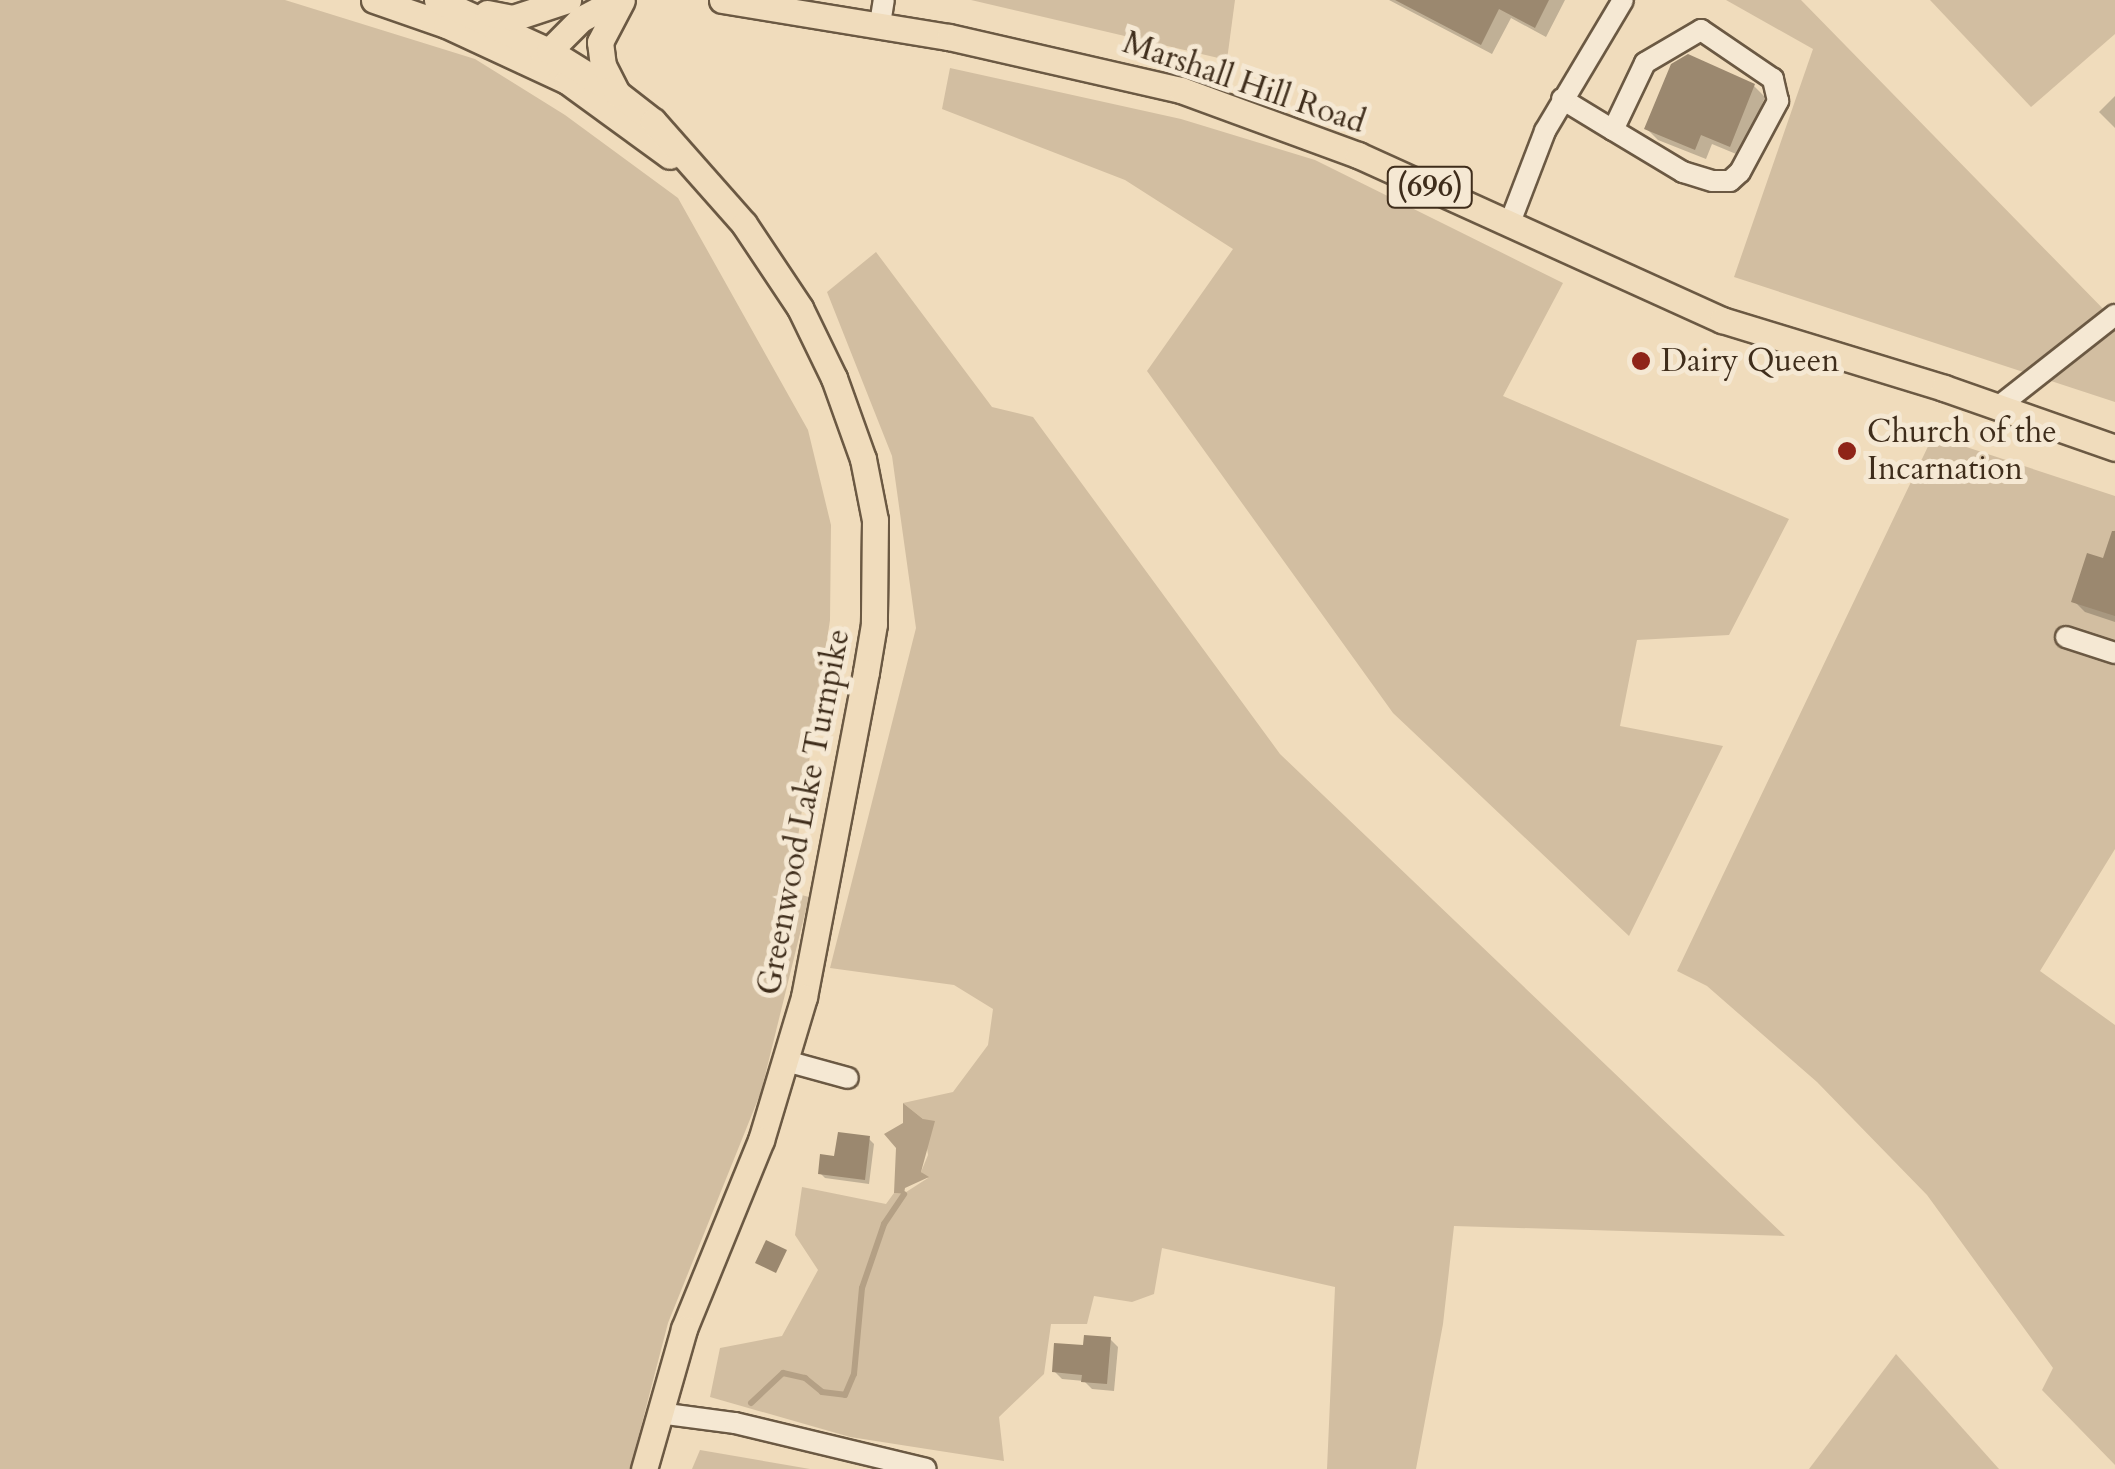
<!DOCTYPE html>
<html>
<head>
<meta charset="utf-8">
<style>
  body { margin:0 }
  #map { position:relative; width:2115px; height:1469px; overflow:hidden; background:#f0dcbc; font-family:Cardo,serif }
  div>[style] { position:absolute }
  .green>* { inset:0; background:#d2bea1 }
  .water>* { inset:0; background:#b4a085 }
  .shadow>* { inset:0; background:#0003 }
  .stream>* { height:6px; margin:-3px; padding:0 3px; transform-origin:3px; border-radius:3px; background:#b4a085 }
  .building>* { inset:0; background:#9b886f }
  .roads { filter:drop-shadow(2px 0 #6b5943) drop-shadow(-2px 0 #6b5943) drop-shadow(0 2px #6b5943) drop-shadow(0 -2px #6b5943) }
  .minor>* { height:20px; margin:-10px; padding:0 10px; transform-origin:10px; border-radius:10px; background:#f5e8d3 }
  .major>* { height:25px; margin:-12.5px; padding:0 12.5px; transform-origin:12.5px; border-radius:12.5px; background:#f0dcbc }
  .dots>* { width:28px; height:28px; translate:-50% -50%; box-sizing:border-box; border:5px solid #f5e8d3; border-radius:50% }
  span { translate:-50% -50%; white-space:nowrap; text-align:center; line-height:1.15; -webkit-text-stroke:10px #f5e8d3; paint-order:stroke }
  .shield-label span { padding:2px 8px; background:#f5e8d3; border:2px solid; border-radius:8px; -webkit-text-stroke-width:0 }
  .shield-label { font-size:30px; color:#3f2d1b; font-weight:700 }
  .street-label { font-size:32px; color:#3f2d1b }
  .poi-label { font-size:32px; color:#3f2d1b }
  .left { translate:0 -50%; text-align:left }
</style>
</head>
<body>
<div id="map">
  <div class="green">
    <i style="clip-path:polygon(0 0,285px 0,475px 59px,565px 115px,678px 198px,808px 430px,831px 525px,830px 620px,793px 871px,794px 893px,809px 897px,761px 1092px,668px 1323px,630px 1469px,0 1469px)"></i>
    <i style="clip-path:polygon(971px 0,1235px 0,1227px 60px)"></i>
    <i style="clip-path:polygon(1726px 0,1801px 0,2115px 321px,2115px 402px,1734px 277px,1813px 49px)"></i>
    <i style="clip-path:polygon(1930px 0,2115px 0,2115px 34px,2031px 107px)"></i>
    <i style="clip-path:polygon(950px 68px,1181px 119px,1315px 160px,1563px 283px,1503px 396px,1789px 519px,1729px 635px,1637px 640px,1620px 726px,1723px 746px,1629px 936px,1393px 713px,1147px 371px,1233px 249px,1125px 180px,942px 109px)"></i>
    <i style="clip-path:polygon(876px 252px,992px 407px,1033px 417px,1280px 754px,1785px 1236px,1454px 1226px,1443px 1324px,1416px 1469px,1327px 1469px,1335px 1287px,1162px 1248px,1154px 1294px,1132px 1302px,1094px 1296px,1087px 1324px,1051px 1324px,1044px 1374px,999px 1417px,1004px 1461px,850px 1437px,710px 1397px,720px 1348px,782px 1336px,818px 1270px,795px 1235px,802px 1187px,886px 1204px,894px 1193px,903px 1194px,928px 1178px,921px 1172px,928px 1155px,923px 1119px,903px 1103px,953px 1092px,988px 1045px,993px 1009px,954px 985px,830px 968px,916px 628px,892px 456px,827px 292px)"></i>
    <i style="clip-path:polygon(1933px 436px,2115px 496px,2115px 849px,2040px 971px,2115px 1025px,2115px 1465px,2042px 1390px,2053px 1368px,1927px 1195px,1817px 1082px,1707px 986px,1677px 971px)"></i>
    <i style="clip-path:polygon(1896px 1354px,1999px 1469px,1809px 1469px)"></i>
    <i style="clip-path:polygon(700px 1450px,810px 1469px,692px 1469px)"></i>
  </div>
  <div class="water">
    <i style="clip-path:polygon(903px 1103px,923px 1119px,935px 1121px,921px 1172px,929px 1177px,905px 1188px,904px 1194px,894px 1193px,896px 1148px,884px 1134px,903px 1123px)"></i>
  </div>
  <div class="shadow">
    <i style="clip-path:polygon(1389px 0,1565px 0,1546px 37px,1511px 18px,1492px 54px)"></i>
    <i style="clip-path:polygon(1754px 86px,1765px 97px,1741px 156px,1712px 144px,1706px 159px,1658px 140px,1647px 129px)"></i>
    <i style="clip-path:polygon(2115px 96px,2115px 128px,2099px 112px)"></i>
    <i style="clip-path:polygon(2115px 530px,2115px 622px,2085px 612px,2074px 601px,2105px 561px)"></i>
    <i style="clip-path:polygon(869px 1139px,874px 1144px,869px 1184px,825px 1178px,820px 1173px)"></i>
    <i style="clip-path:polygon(1110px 1339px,1118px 1347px,1114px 1391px,1092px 1389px,1084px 1381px,1062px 1379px,1054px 1371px,1086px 1348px)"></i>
  </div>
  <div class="stream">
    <i style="left:751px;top:1403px;width:44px;rotate:-43.2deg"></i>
    <i style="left:783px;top:1373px;width:23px;rotate:13deg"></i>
    <i style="left:805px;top:1378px;width:22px;rotate:39deg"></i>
    <i style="left:822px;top:1392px;width:23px;rotate:7deg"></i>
    <i style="left:845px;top:1395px;width:23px;rotate:-67deg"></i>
    <i style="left:854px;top:1374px;width:86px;rotate:-84.7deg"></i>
    <i style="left:862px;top:1288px;width:68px;rotate:-71deg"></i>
    <i style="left:884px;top:1224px;width:36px;rotate:-56deg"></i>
  </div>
  <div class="building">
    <i style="clip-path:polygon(1395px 0,1549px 0,1535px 28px,1499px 9px,1481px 45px)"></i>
    <i style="clip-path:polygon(1688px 54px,1755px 84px,1730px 147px,1701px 135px,1695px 150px,1644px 129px,1671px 64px)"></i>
    <i style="clip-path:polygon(2112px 531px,2115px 531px,2115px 616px,2071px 602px,2087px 553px,2103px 558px)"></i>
    <i style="clip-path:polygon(838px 1132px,870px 1136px,865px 1180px,818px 1174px,820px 1154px,834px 1156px)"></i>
    <i style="clip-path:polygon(766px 1240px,787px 1250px,776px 1273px,755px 1263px)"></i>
    <i style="clip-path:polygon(1084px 1335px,1111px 1337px,1107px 1384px,1081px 1382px,1082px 1375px,1052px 1372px,1054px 1343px,1083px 1345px)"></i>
  </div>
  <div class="roads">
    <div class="minor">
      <i style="left:880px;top:24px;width:24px;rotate:-81deg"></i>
      <i style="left:1562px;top:99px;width:60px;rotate:31.3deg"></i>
      <i style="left:1613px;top:130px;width:82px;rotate:31deg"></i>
      <i style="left:1683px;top:172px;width:31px;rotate:17deg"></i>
      <i style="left:1713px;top:181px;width:17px"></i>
      <i style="left:1730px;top:181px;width:13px;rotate:-42deg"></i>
      <i style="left:1740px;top:172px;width:81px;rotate:-61.8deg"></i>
      <i style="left:1778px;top:101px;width:23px;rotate:-103deg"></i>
      <i style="left:1773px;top:79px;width:87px;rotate:-145.8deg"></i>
      <i style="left:1701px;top:30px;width:65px;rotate:149.5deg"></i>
      <i style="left:1645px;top:63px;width:74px;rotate:115.5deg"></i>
      <i style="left:1509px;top:225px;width:101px;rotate:-69deg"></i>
      <i style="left:1545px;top:131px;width:152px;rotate:-59.2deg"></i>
      <i style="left:1998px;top:407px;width:149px;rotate:-38.2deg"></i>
      <i style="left:2066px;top:637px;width:52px;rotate:18.1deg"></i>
      <i style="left:786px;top:1061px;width:64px;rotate:15.3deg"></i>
      <i style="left:659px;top:1413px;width:77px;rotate:7.5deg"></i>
      <i style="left:735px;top:1423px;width:196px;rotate:13.5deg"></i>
    </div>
    <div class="major">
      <i style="left:374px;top:0;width:76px;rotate:19.1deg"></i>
      <i style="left:446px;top:25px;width:133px;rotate:24.8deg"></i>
      <i style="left:567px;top:81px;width:127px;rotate:36.1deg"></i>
      <i style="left:437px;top:0;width:123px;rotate:24.5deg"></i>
      <i style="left:549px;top:51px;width:80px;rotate:31.7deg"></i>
      <i style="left:617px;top:93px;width:46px;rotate:37.9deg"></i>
      <i style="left:653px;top:121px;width:137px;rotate:48.5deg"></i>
      <i style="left:744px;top:224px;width:101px;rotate:56.3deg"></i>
      <i style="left:800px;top:308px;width:78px;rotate:64.1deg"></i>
      <i style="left:834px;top:378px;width:86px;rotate:70.3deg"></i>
      <i style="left:863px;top:459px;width:62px;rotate:78.9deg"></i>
      <i style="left:875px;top:520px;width:104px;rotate:90.6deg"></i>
      <i style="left:874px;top:624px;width:49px;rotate:99.5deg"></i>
      <i style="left:866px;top:672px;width:331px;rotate:100.8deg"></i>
      <i style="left:804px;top:997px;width:149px;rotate:106.7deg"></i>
      <i style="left:761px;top:1140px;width:204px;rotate:112.2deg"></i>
      <i style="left:684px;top:1329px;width:146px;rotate:105.9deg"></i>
      <i style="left:722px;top:0;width:230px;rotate:9.3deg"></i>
      <i style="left:949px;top:37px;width:238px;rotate:12.9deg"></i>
      <i style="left:1181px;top:90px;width:189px;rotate:20.2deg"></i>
      <i style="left:1358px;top:155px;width:400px;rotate:24.4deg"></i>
      <i style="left:1722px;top:320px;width:232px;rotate:17deg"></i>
      <i style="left:1944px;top:388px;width:181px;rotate:19.3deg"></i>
      <i style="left:487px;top:13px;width:26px;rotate:11deg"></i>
      <i style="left:513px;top:18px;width:58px;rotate:-18.1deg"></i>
      <i style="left:542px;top:64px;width:15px;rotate:-62deg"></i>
      <i style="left:549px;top:51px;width:45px;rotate:-45deg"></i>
      <i style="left:581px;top:19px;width:40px;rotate:-28deg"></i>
      <i style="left:617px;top:93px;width:30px;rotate:-117deg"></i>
      <i style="left:603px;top:66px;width:24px;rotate:-97deg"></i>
      <i style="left:600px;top:42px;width:47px;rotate:-62.4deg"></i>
    </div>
  </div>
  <div class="dots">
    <i style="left:1641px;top:361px;background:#8f2418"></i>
    <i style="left:1847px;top:451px;background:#8f2418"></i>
  </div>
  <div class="shield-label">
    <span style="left:1430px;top:187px">(696)</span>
  </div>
  <div class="street-label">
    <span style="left:1244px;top:83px;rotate:19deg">Marshall Hill Road</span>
    <span style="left:804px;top:812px;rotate:-79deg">Greenwood Lake Turnpike</span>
  </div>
  <div class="poi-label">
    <span class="left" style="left:1661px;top:361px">Dairy Queen</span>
    <span class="left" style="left:1867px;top:451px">Church of the<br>Incarnation</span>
  </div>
</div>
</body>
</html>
